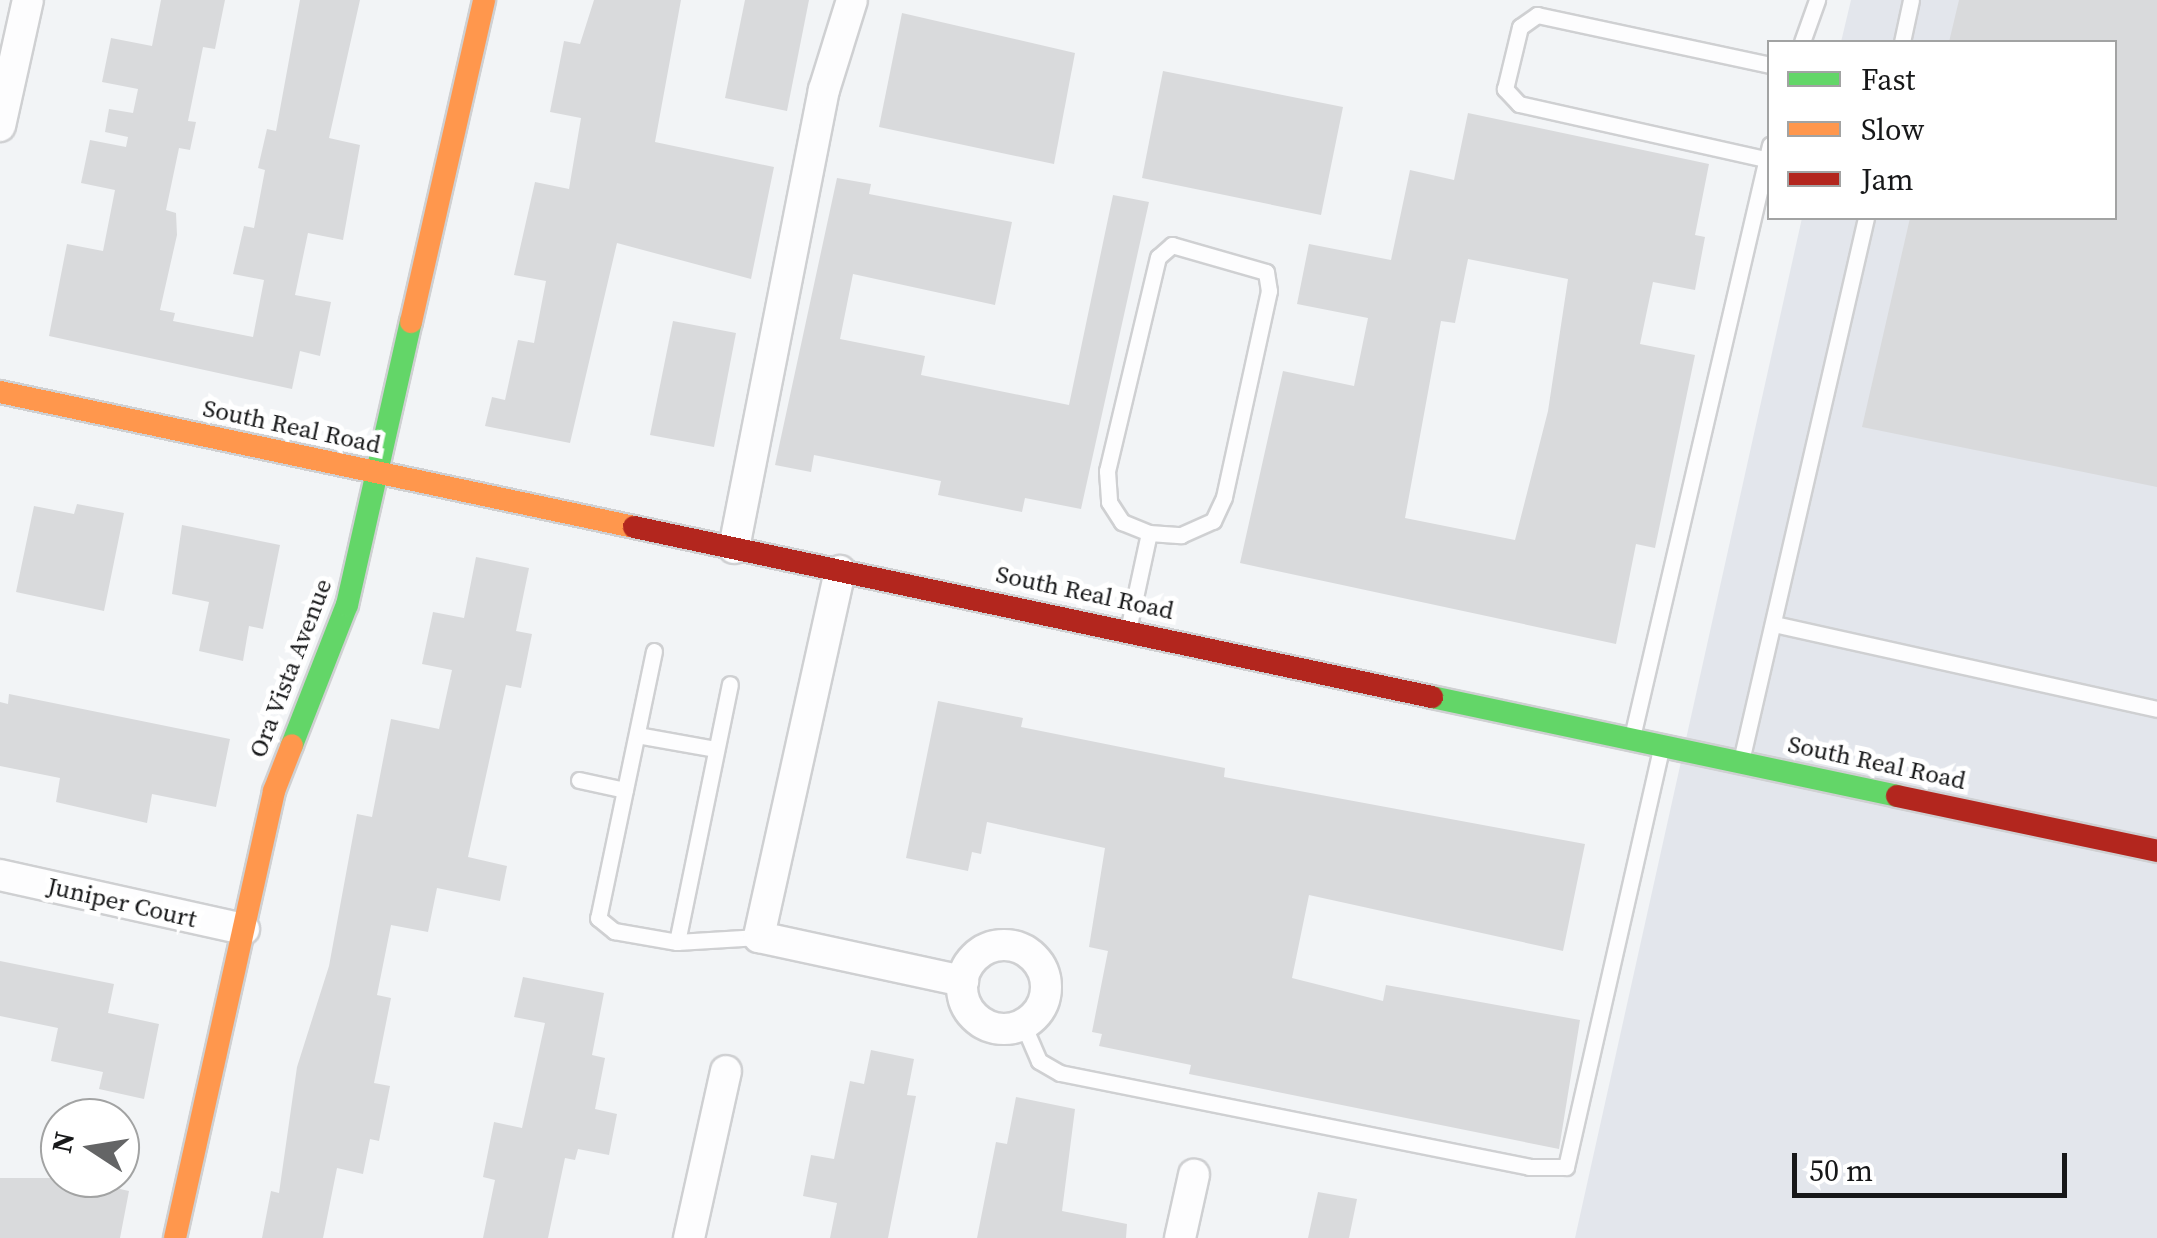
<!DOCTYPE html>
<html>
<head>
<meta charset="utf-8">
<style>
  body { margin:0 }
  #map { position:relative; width:2157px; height:1238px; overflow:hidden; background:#f2f4f6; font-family:"Source Serif 4",serif }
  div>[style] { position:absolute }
  .built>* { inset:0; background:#e3e6ec }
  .building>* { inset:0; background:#d9dadc }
  .roads { filter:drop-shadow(2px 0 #cfd0d2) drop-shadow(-2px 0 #cfd0d2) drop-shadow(0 2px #cfd0d2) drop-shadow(0 -2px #cfd0d2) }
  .lane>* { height:15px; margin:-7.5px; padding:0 7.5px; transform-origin:7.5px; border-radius:7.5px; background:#fdfdfe }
  .street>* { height:30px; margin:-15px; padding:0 15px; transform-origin:15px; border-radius:15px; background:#fdfdfe }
  .street>.ring { margin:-15px; padding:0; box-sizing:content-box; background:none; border:30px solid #fdfdfe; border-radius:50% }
  .fast>* { height:22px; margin:-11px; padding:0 11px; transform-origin:11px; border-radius:11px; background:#63d668 }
  .slow>* { height:22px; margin:-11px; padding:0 11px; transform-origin:11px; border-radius:11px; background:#ff974d }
  .jam>* { height:22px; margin:-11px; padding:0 11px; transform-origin:11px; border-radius:11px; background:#b3261e }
  span { translate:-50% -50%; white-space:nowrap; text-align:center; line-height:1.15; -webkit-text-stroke:10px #fff; paint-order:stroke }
  .street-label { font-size:25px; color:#171819 }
  .legend { position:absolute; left:1767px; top:40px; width:350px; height:180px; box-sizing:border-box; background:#fff; border:2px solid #a2a3a3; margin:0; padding:12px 18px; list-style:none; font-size:30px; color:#171819 }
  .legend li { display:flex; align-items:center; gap:20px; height:50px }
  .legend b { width:50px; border:2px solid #a2a3a3 }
  .north { position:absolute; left:40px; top:1098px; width:100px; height:100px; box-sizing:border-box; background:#fff; border:2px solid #a2a3a3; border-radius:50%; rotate:282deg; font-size:28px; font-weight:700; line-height:40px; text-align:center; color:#171819 }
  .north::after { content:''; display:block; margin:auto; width:35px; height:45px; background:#646566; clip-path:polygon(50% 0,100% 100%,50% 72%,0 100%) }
  .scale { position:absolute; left:1792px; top:1153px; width:275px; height:45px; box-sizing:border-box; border:5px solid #171819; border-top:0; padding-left:12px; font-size:30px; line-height:35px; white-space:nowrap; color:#171819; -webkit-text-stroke:8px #fff; paint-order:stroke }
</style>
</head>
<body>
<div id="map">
  <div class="built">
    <i style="clip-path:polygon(1851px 0,2157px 0,2157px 1238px,1575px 1238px,1802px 218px,2114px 218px,2114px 42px,1841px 42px)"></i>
  </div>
  <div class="building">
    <i style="clip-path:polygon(161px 0,225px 0,215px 49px,203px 47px,188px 121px,196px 122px,190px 150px,179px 148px,166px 210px,176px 213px,177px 235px,160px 310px,175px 313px,173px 321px,253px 337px,264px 280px,233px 274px,244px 226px,254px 228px,265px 170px,258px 168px,267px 129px,276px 131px,300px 0,360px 0,329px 138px,360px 145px,343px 240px,308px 233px,295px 295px,331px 302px,320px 356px,300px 351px,292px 389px,49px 336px,67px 244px,103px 251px,115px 190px,81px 183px,90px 140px,126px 147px,128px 137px,105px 132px,109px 109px,133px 113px,138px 89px,102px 82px,111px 38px,152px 46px)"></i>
    <i style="clip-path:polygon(594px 0,681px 0,655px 142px,774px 167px,751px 279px,617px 243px,570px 443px,485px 426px,492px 397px,505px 400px,518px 340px,534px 343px,546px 281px,514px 275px,535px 182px,569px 189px,581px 118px,550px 112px,564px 41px,580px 44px)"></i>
    <i style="clip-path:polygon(745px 0,809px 0,787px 111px,725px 98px)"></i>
    <i style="clip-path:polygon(1959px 0,2157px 0,2157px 487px,1862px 427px,1910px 218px,2114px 218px,2114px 42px,1949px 42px)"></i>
    <i style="clip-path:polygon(902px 13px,1075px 53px,1054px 164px,879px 127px)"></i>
    <i style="clip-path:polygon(1163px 71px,1343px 107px,1321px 215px,1142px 178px)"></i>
    <i style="clip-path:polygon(evenodd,1468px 113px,1709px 164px,1695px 235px,1705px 237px,1695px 290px,1653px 282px,1640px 344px,1695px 355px,1655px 548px,1636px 544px,1616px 644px,1240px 563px,1283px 371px,1354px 386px,1368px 318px,1297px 304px,1309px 244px,1391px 260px,1410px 170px,1454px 180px,1468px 113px,1468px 259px,1568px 279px,1548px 411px,1515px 540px,1405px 518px,1441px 321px,1455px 323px,1468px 259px)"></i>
    <i style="clip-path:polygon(837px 178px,871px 184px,869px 194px,1012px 222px,995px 305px,853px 274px,840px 339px,925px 356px,921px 375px,1069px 405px,1113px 195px,1149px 202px,1081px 509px,1025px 498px,1022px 512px,938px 495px,941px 481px,814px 455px,811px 472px,775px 465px)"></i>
    <i style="clip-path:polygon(673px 321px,736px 333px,714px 447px,650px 435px)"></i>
    <i style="clip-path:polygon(77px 504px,124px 513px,104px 611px,16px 592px,34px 506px,74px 514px)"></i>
    <i style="clip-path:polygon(182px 525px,280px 545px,263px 629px,249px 626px,243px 661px,199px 651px,209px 602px,172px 594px)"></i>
    <i style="clip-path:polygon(476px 557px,529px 568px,516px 631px,532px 634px,521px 688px,506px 685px,468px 857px,507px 866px,500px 901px,437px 888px,428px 932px,391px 925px,377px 995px,391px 998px,374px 1083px,390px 1086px,379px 1141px,370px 1139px,363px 1174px,337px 1168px,323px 1238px,262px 1238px,271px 1191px,279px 1193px,297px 1067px,329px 966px,357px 814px,372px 817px,391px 719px,439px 729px,452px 670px,422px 664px,433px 612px,464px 618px)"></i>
    <i style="clip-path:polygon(9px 694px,230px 739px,216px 807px,152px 794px,147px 823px,56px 802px,60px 778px,0 766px,0 702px,8px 704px)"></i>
    <i style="clip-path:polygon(938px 701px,1023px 718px,1021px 727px,1225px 768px,1224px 777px,1585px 844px,1563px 951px,1309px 895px,1292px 978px,1383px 1001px,1386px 985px,1580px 1020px,1559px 1149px,1189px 1074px,1191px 1065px,1099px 1046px,1102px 1034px,1092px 1032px,1108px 951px,1089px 947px,1105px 848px,987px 822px,981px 854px,972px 852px,968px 871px,906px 858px)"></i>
    <i style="clip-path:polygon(0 961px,114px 984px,108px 1013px,159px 1024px,144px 1099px,99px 1089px,103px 1072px,51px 1061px,58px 1028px,0 1016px)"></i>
    <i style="clip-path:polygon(523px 977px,604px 993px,592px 1055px,605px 1058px,595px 1109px,617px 1114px,609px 1155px,578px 1149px,575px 1160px,565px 1158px,548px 1238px,483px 1238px,495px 1180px,483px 1177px,494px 1122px,522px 1128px,545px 1023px,514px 1017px)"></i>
    <i style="clip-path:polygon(871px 1050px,914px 1059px,907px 1095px,916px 1096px,888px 1238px,830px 1238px,837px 1203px,803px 1196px,811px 1155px,834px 1159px,850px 1081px,864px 1084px)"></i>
    <i style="clip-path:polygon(1016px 1097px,1075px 1109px,1062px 1211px,1127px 1224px,1126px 1238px,977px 1238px,996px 1142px,1007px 1144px)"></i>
    <i style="clip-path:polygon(0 1178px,123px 1178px,120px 1189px,129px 1191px,120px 1238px,0 1238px)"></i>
    <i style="clip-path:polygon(1318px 1192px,1357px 1199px,1349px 1238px,1308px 1238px)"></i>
  </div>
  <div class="roads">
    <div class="lane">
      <i style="left:1802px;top:42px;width:45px;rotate:-70.3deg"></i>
      <i style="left:1902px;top:42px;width:43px;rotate:-77.9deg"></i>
      <i style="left:1765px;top:159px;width:252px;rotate:-167.4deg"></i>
      <i style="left:1519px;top:104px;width:21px;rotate:-133deg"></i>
      <i style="left:1505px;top:89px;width:64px;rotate:-76.4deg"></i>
      <i style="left:1520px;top:27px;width:21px;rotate:-35deg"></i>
      <i style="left:1537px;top:15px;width:238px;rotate:12.1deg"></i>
      <i style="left:1774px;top:624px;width:392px;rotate:12.5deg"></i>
      <i style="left:1128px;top:630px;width:99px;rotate:-77.8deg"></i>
      <i style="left:1149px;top:533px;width:32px;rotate:4deg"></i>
      <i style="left:1181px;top:535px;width:35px;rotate:-24deg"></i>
      <i style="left:1213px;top:521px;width:26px;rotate:-65deg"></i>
      <i style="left:1224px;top:497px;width:211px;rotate:-77.7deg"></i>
      <i style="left:1269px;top:291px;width:19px;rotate:-99deg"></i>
      <i style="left:1266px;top:272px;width:98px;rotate:-164deg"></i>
      <i style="left:1172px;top:245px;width:18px;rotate:139deg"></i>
      <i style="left:1158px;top:257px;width:220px;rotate:103.4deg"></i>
      <i style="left:1107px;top:471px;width:31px;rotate:86deg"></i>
      <i style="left:1109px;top:502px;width:24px;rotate:57deg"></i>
      <i style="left:1122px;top:522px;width:29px;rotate:22deg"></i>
      <i style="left:654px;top:651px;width:273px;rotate:101.8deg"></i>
      <i style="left:598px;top:918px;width:21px;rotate:39deg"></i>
      <i style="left:614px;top:931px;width:64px;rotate:9.9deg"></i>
      <i style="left:677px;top:942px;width:82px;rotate:-3.5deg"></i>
      <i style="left:637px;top:735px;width:79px;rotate:10.2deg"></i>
      <i style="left:1632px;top:737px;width:608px;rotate:-76.88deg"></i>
      <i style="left:1741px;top:761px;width:557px;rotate:-77.04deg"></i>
      <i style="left:579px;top:780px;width:47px;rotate:12.3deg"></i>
      <i style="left:677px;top:942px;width:263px;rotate:-78.4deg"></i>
      <i style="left:1023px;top:1024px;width:40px;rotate:66.6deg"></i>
      <i style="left:1039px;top:1061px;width:24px;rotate:30deg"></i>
      <i style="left:1060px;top:1073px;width:478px;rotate:11.3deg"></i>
      <i style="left:1529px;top:1167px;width:37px"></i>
      <i style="left:1566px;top:1167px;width:430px;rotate:-77.2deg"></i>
    </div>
    <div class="street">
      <i style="left:0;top:126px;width:129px;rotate:-77.5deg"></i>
      <i style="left:734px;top:548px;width:467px;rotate:-78.9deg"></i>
      <i style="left:824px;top:90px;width:94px;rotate:-72.7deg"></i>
      <i style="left:840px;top:571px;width:375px;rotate:102.5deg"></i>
      <i style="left:759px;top:937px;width:209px;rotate:12.2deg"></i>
      <i style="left:0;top:875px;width:250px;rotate:12.5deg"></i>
      <i class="ring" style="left:962px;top:945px;width:54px;height:54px"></i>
      <i style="left:689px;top:1238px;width:171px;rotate:-77.5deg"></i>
      <i style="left:1180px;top:1238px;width:65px;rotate:-77.5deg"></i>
    </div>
    <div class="fast">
      <i style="left:1432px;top:697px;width:475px;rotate:12deg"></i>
      <i style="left:292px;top:745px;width:150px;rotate:-68.6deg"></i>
      <i style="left:347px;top:605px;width:290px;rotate:-77.3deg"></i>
    </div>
    <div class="slow">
      <i style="left:411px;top:322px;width:330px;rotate:-77.2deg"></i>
      <i style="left:0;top:392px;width:648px;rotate:12.02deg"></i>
      <i style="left:175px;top:1238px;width:458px;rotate:-77.5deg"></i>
      <i style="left:274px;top:791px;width:49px;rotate:-68.6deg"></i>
    </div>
    <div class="jam">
      <i style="left:634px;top:527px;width:816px;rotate:12.03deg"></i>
      <i style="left:1897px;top:796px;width:266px;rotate:11.9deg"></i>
    </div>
  </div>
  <div class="street-label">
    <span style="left:292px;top:426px;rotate:12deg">South Real Road</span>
    <span style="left:1085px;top:592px;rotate:12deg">South Real Road</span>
    <span style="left:290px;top:668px;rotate:-69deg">Ora Vista Avenue</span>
    <span style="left:1877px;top:762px;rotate:12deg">South Real Road</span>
    <span style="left:122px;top:902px;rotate:13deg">Juniper Court</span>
  </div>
  <ul class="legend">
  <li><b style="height:12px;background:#63d668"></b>Fast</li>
  <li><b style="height:12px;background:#ff974d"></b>Slow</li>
  <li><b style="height:12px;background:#b3261e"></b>Jam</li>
  </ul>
  <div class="north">N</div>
  <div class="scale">50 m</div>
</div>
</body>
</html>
